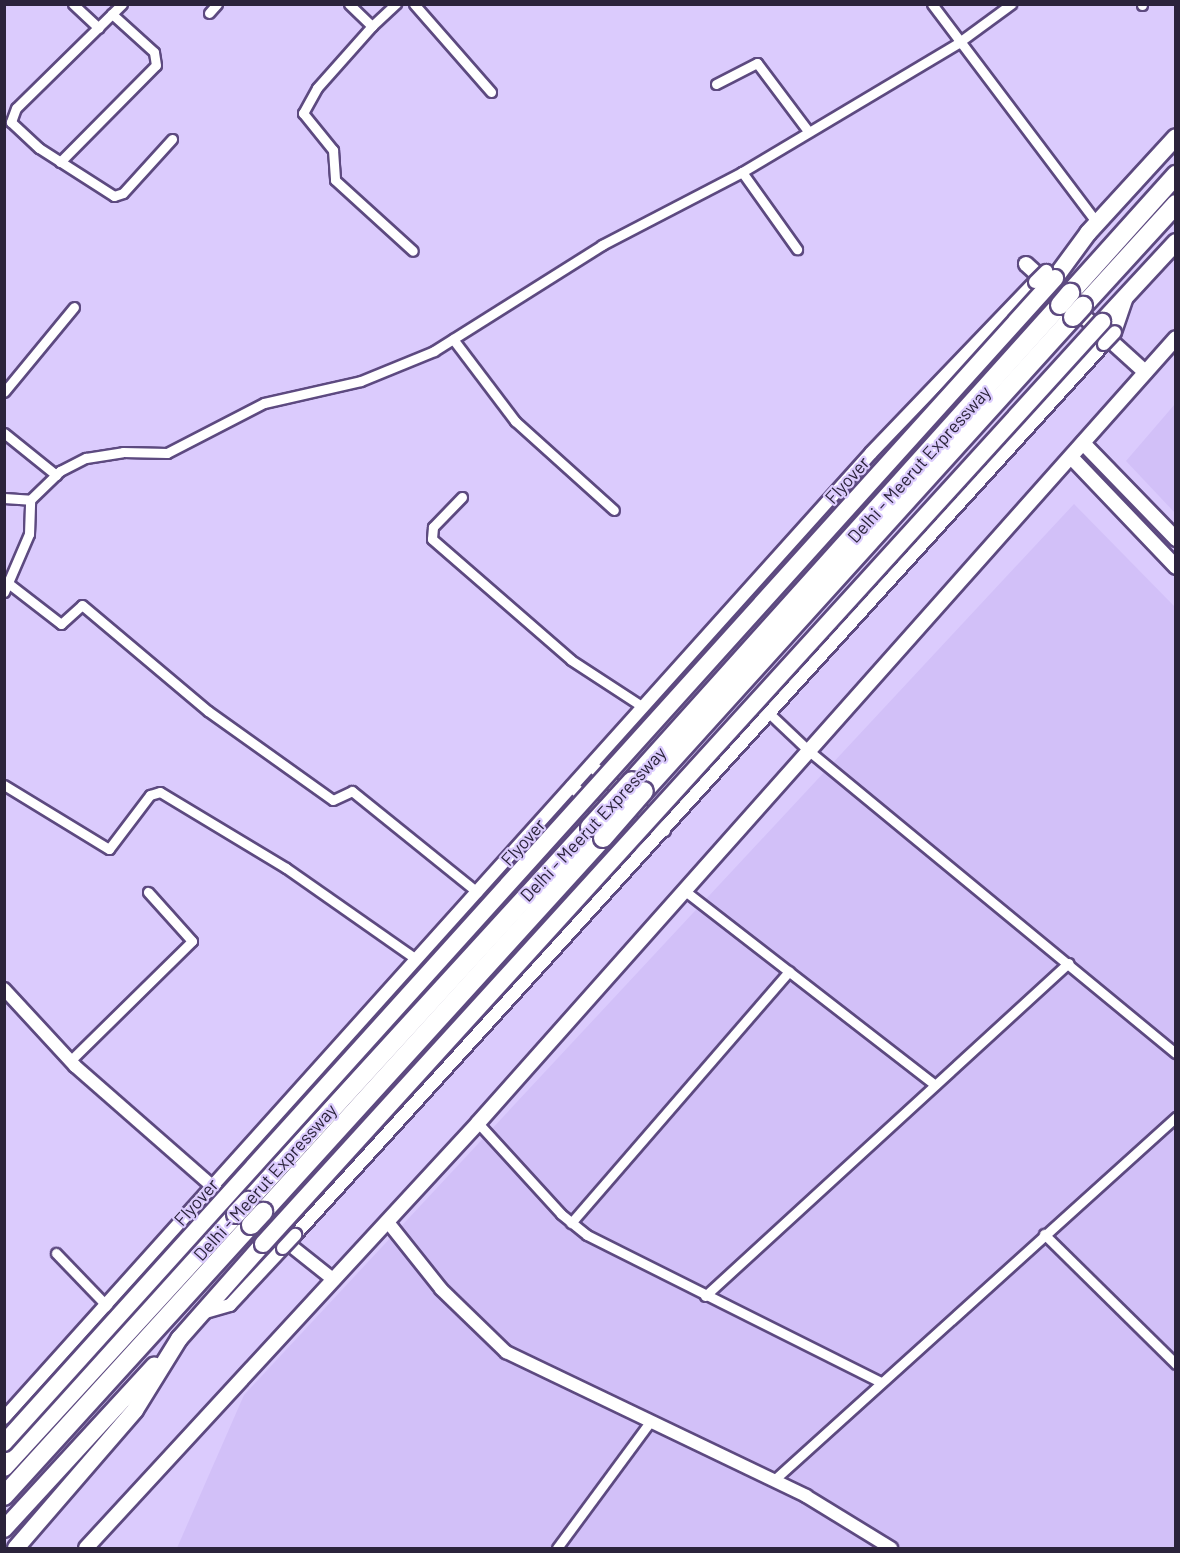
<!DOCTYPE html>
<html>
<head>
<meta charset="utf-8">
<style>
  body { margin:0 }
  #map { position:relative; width:1180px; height:1553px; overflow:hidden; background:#dbcbfd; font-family:Barlow,sans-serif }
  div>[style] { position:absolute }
  .built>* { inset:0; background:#d2c0f8 }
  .roads { filter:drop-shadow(2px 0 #5d4a80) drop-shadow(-2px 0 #5d4a80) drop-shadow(0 2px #5d4a80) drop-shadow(0 -2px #5d4a80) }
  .minor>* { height:9px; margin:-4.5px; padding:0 4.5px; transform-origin:4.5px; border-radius:4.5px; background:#fff }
  .tertiary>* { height:12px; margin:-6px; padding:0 6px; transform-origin:6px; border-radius:6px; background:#fff }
  .secondary>* { height:14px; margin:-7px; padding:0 7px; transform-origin:7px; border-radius:7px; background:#fff }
  .trunk>* { height:16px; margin:-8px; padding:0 8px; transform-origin:8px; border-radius:8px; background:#fff }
  .motorway>* { height:18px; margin:-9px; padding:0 9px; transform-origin:9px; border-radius:9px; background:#fff }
  .bridges { filter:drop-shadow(2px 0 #5d4a80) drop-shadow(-2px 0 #5d4a80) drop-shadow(0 2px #5d4a80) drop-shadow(0 -2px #5d4a80) }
  .tertiary-bridge>* { height:12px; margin:-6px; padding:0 6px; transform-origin:6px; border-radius:6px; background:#fff }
  .trunk-bridge>* { height:16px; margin:-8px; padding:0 8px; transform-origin:8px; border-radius:8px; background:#fff }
  .motorway-bridge>* { height:18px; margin:-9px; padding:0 9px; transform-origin:9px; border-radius:9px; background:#fff }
  span { translate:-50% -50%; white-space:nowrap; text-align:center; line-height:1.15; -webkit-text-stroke:4.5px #dbcbfd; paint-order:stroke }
  .street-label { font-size:18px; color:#2b233b }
  .frame { position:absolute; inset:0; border:6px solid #2b233b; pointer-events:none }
</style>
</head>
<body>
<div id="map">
  <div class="built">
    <i style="clip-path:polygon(1175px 404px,1175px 513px,1126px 461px)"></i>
    <i style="clip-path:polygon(1074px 504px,1175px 607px,1175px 1548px,177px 1548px,244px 1395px)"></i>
  </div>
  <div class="roads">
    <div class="minor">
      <i style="left:73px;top:4px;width:35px;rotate:43deg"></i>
      <i style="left:122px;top:4px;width:148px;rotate:135.5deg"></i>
      <i style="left:16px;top:108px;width:15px;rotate:110deg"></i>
      <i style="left:11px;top:122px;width:38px;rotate:43deg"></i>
      <i style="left:39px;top:148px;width:89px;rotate:32.6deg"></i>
      <i style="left:114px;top:196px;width:9px;rotate:-18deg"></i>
      <i style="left:123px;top:193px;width:73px;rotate:-47.8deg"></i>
      <i style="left:349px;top:4px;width:32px;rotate:44deg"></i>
      <i style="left:372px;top:26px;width:33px;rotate:-43deg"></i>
      <i style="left:414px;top:4px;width:117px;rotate:48.8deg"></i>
      <i style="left:932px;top:4px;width:274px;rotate:53deg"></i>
      <i style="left:1142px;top:4px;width:1px;rotate:90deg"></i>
      <i style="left:209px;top:13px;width:12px;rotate:-48deg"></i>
      <i style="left:372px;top:26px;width:83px;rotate:131.6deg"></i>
      <i style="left:317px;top:88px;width:29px;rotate:119deg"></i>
      <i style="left:303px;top:113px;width:48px;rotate:51deg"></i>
      <i style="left:333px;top:150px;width:30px;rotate:86deg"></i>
      <i style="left:335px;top:180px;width:105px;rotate:42.3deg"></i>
      <i style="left:716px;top:84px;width:46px;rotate:-27.1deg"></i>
      <i style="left:757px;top:63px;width:85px;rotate:53.1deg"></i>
      <i style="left:60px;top:162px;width:136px;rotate:-45.3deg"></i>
      <i style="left:156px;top:65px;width:13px;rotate:-99deg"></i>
      <i style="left:154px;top:52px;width:57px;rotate:-137.9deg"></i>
      <i style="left:742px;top:172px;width:95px;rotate:54.5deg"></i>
      <i style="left:453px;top:339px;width:103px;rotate:52.9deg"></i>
      <i style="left:515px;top:421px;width:133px;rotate:42deg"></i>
      <i style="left:4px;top:392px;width:110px;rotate:-50.5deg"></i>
      <i style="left:4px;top:433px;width:67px;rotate:38.9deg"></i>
      <i style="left:462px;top:497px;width:42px;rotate:134deg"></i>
      <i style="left:433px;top:527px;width:12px;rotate:95deg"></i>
      <i style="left:432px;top:539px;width:184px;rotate:41deg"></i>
      <i style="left:571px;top:660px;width:86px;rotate:33.1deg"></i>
      <i style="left:4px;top:498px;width:26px;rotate:4deg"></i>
      <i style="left:30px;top:500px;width:42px;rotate:-44deg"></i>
      <i style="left:60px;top:471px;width:29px;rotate:-27deg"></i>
      <i style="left:86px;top:458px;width:37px;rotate:-9deg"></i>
      <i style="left:123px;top:452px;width:44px;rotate:1.3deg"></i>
      <i style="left:167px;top:453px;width:109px;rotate:-27.3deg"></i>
      <i style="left:264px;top:403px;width:99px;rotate:-12.8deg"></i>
      <i style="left:361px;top:381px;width:79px;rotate:-22.3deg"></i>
      <i style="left:434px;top:351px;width:199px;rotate:-32.2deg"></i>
      <i style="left:602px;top:245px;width:158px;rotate:-27.5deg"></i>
      <i style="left:742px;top:172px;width:252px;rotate:-30.8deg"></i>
      <i style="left:958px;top:43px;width:66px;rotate:-36.3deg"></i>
      <i style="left:8px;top:583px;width:67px;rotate:37.7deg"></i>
      <i style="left:61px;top:624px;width:28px;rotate:-42deg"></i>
      <i style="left:82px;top:605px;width:165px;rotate:40.1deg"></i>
      <i style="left:208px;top:711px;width:153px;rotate:35.5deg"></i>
      <i style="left:333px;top:800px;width:21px;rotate:-25deg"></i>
      <i style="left:352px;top:791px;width:161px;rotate:38.9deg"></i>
      <i style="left:4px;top:592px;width:63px;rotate:-66.7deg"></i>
      <i style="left:29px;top:534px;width:34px;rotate:-88deg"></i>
      <i style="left:770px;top:714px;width:54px;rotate:43.5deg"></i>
      <i style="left:809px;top:751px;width:475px;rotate:39.5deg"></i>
      <i style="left:4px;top:785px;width:123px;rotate:31.4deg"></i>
      <i style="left:109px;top:849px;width:68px;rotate:-52.8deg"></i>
      <i style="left:150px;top:795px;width:10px;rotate:-17deg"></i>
      <i style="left:160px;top:792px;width:147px;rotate:31.1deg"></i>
      <i style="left:286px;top:868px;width:159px;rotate:35deg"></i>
      <i style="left:685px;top:891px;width:315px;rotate:37.8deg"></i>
      <i style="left:70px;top:1061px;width:171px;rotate:-44.5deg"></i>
      <i style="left:192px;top:941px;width:66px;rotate:-131.9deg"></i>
      <i style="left:478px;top:1123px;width:123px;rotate:47.6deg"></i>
      <i style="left:561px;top:1214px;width:33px;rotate:39deg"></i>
      <i style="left:587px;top:1235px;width:328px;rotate:26.6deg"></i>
      <i style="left:571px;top:1223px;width:333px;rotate:-49.1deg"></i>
      <i style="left:1044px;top:1234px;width:185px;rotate:44.6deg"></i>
      <i style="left:56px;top:1253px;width:74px;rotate:46.1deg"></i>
      <i style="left:705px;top:1296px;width:493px;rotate:-42.5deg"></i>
      <i style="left:774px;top:1480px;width:542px;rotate:-42.08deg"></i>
      <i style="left:557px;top:1548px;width:155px;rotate:-53.6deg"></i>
    </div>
    <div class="tertiary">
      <i style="left:1115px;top:332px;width:36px;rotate:-71deg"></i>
      <i style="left:591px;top:765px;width:98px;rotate:41.7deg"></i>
      <i style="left:572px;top:786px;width:86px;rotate:42.6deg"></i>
      <i style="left:4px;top:989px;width:105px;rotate:47.3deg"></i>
      <i style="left:75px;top:1066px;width:191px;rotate:41.2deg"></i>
      <i style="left:251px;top:1214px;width:106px;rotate:38.5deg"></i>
      <i style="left:387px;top:1221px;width:87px;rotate:51.5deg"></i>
      <i style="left:441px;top:1289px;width:91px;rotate:44.1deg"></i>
      <i style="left:506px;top:1352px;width:333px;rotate:25.6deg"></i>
      <i style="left:806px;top:1496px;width:100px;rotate:31.5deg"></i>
      <i style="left:295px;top:1235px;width:1203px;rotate:-47.76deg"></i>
      <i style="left:202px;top:1313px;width:29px;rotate:-16deg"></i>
      <i style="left:230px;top:1305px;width:78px;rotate:-47.1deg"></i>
      <i style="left:4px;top:1418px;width:1297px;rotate:-48.06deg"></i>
      <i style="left:871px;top:453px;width:237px;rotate:-46.2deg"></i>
    </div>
    <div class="secondary">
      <i style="left:1026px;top:264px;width:161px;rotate:42.2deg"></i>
      <i style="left:1083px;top:443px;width:134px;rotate:45.9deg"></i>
      <i style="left:1071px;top:457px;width:152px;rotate:46.3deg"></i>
      <i style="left:86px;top:1548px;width:578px;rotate:-47.31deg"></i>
      <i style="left:478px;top:1123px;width:1050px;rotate:-48.36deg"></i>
    </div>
    <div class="trunk">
      <i style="left:1055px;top:278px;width:56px;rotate:-53.7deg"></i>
      <i style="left:1088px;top:233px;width:130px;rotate:-47.5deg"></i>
      <i style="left:1102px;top:322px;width:109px;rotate:-47.2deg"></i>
      <i style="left:4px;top:1529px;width:222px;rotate:-47.4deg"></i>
      <i style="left:16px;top:1548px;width:182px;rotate:-49.2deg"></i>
      <i style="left:135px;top:1410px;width:84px;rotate:-58.2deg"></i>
      <i style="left:179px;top:1339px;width:127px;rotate:-48.5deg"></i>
    </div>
    <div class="motorway">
      <i style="left:1070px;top:293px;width:159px;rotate:-48.1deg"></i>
      <i style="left:1083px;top:306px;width:138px;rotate:-47.6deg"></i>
      <i style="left:632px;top:781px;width:640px;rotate:-48.04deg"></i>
      <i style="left:644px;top:791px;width:639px;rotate:-47.85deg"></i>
      <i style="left:248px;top:1201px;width:507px;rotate:-47.56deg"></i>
      <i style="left:263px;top:1212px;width:505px;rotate:-47.73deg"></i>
      <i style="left:4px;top:1467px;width:343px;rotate:-47.5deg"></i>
      <i style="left:4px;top:1496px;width:367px;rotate:-47.7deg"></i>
    </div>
  </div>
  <div class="bridges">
    <div class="tertiary-bridge">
      <i style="left:1035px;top:282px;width:16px;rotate:-45deg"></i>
      <i style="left:1104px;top:344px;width:16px;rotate:-47deg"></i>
      <i style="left:283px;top:1248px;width:18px;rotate:-47deg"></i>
    </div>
    <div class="trunk-bridge">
      <i style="left:263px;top:1244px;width:1247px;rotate:-47.7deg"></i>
      <i style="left:4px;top:1443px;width:1569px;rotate:-47.94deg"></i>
    </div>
    <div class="motorway-bridge">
      <i style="left:1060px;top:305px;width:16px;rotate:-50deg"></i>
      <i style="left:1073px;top:317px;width:15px;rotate:-48deg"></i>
      <i style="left:590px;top:827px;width:62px;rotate:-47.6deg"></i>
      <i style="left:603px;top:838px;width:62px;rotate:-48.9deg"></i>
      <i style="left:236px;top:1214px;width:18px;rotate:-47deg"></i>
      <i style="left:251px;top:1225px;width:18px;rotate:-47deg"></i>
    </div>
  </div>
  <div class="street-label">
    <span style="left:919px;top:464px;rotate:-48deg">Delhi - Meerut Expressway</span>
    <span style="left:847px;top:480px;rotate:-48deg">Flyover</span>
    <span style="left:593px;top:824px;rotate:-47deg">Delhi - Meerut Expressway</span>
    <span style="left:523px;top:842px;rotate:-48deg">Flyover</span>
    <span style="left:265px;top:1182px;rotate:-48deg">Delhi - Meerut Expressway</span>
    <span style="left:196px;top:1202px;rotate:-48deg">Flyover</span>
  </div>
  <div class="frame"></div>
</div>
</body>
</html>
